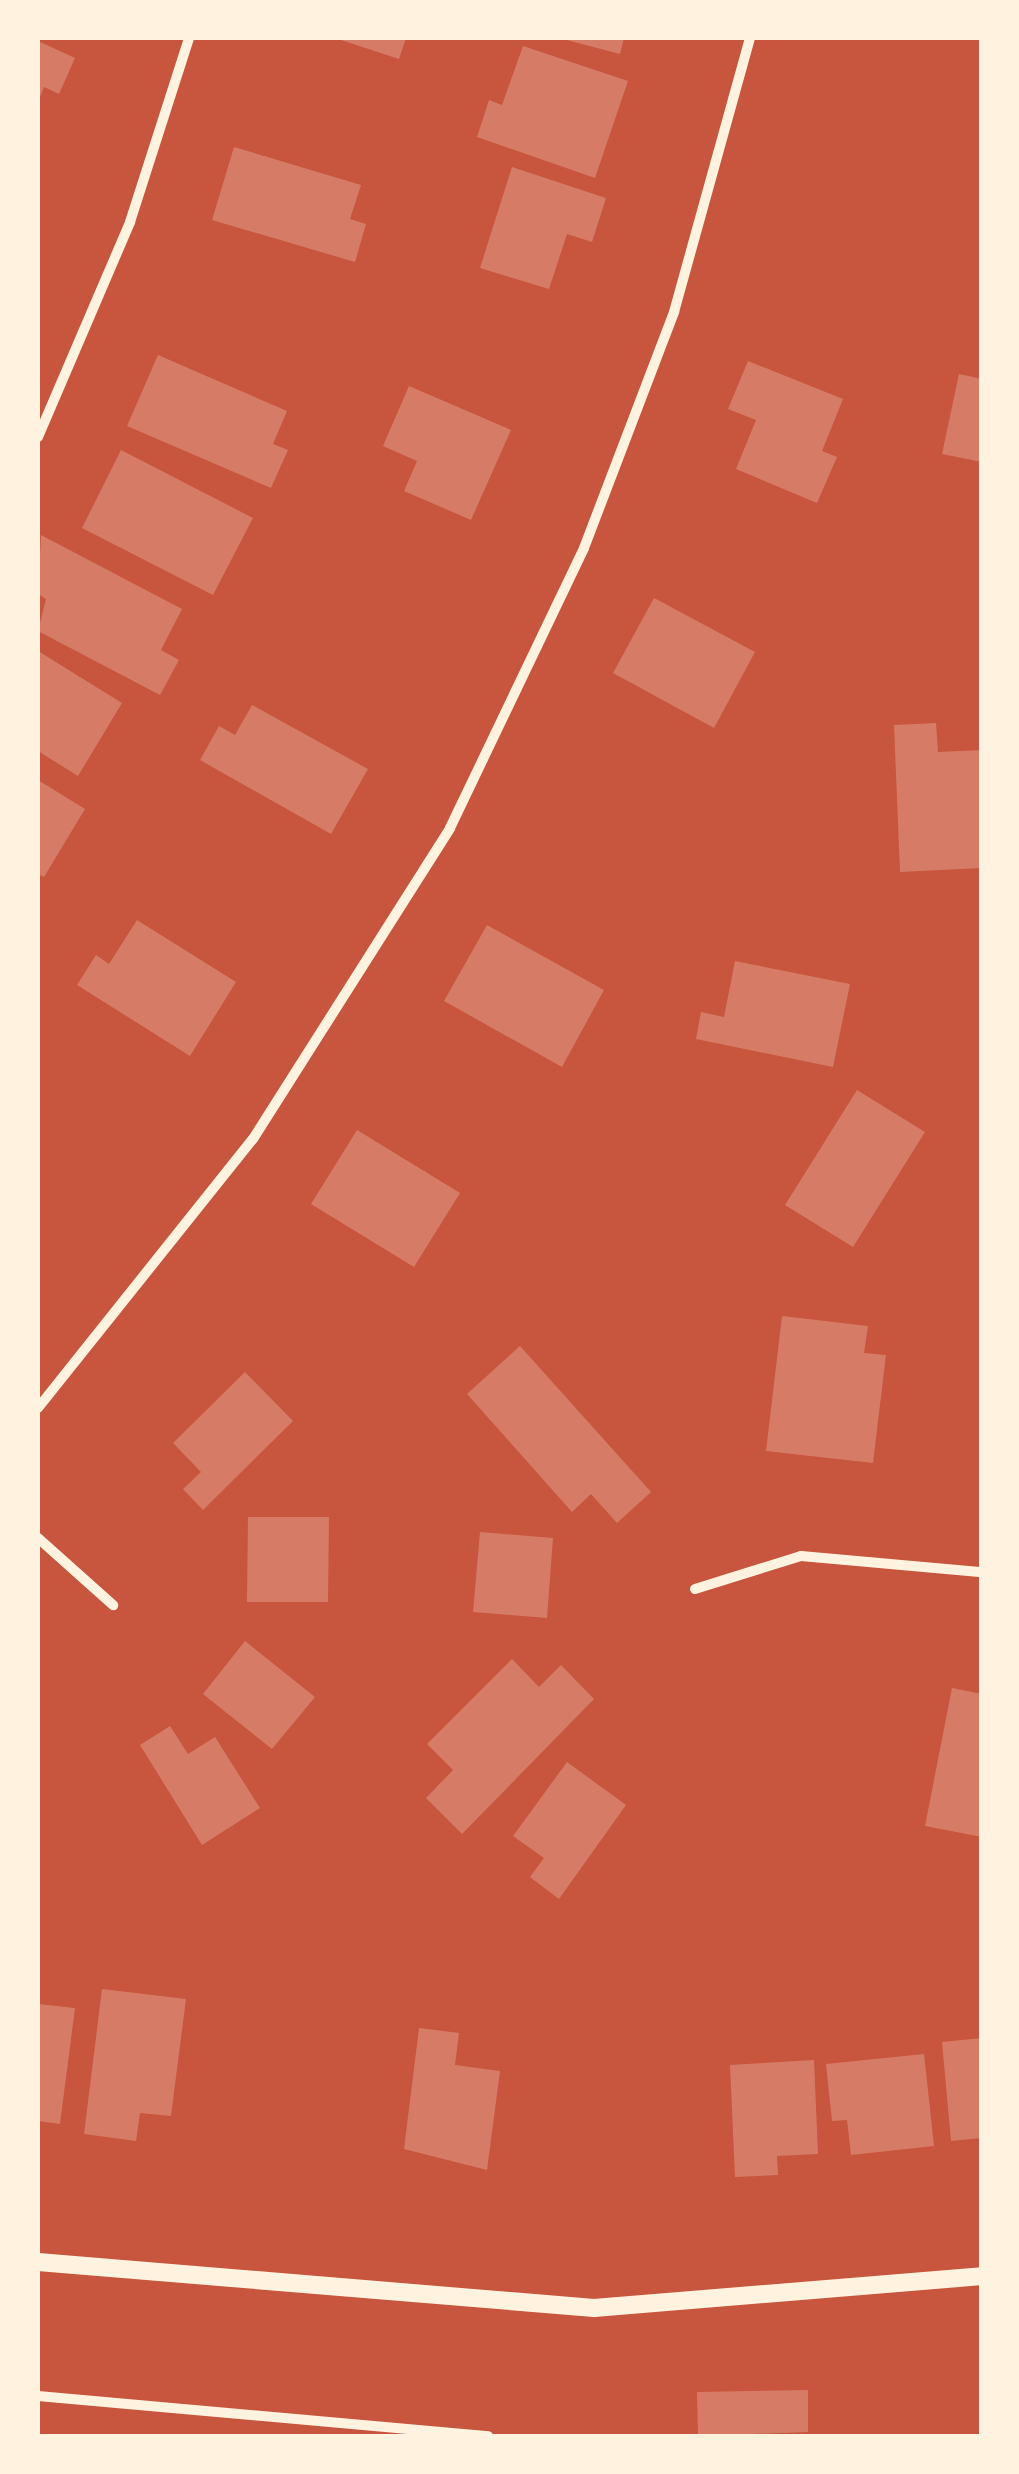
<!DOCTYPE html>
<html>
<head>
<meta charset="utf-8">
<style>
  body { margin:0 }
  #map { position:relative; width:1019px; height:2474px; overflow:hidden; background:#c8553d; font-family:Helvetica,sans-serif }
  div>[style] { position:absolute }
  .building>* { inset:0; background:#d67c66 }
  .minor>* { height:10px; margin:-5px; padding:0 5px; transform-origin:5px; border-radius:5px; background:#fff3e0 }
  .tertiary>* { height:18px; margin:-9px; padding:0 9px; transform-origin:9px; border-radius:9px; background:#fff3e0 }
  span { translate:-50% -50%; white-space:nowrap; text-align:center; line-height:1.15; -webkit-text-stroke:10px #fff3e0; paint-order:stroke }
  .frame { position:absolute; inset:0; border:40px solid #fff3e0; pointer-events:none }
</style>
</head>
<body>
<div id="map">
  <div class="building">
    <i style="clip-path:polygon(335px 38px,406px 38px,399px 59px)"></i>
    <i style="clip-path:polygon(559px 38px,624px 38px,620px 54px)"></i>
    <i style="clip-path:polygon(38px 41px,75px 58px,59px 94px,44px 87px,38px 102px)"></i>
    <i style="clip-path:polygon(523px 46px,628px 81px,595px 178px,477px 137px,489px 100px,502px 105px)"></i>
    <i style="clip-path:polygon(234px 147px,361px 185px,350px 219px,366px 224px,355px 262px,212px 220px)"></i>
    <i style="clip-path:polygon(512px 167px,606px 198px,592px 242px,567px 234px,549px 289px,480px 268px)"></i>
    <i style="clip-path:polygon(158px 355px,287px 411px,273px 444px,288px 450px,271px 488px,127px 426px)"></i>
    <i style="clip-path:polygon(748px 361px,843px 399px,822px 451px,837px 457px,817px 503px,736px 469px,756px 420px,728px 409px)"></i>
    <i style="clip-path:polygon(959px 374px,982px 379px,982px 462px,942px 454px)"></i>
    <i style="clip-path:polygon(409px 386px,511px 430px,471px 520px,404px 491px,417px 461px,383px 446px)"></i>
    <i style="clip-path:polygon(121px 450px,253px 518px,213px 595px,82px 528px)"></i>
    <i style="clip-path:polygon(41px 535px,182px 609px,161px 650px,179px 660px,160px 695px,38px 631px,46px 599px,38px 594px)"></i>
    <i style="clip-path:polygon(654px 598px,755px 652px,714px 728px,613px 673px)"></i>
    <i style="clip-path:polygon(38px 651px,122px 703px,78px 776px,38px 751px)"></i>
    <i style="clip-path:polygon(252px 705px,368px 769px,331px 834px,200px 760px,219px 726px,235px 735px)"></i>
    <i style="clip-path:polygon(936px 723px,938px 752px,982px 750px,982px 868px,900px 872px,894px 725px)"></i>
    <i style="clip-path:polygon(38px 780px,85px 809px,44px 877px,38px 874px)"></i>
    <i style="clip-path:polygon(137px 920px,236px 982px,190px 1056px,77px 985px,96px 955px,109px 964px)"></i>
    <i style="clip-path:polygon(487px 925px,604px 990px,562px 1067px,444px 1001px)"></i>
    <i style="clip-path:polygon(735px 961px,850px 984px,833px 1067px,696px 1039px,701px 1012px,724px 1017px)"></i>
    <i style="clip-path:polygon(857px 1090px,925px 1132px,853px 1247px,785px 1205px)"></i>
    <i style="clip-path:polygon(357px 1130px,460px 1193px,414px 1267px,311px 1204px)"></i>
    <i style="clip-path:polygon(782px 1316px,868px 1326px,864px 1353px,886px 1355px,873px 1463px,766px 1451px)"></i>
    <i style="clip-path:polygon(520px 1346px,651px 1492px,617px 1523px,591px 1494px,572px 1512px,467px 1394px)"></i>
    <i style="clip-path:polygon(245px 1372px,293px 1421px,203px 1510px,183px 1489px,201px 1472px,173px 1443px)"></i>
    <i style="clip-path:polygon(248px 1517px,329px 1517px,328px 1602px,247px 1602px)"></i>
    <i style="clip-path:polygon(480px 1532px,553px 1538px,547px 1618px,473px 1612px)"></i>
    <i style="clip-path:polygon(245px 1641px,315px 1697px,272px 1749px,203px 1694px)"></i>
    <i style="clip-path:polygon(512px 1659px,539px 1687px,561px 1665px,594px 1699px,462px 1834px,426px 1798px,453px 1770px,427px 1744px)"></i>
    <i style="clip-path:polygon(952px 1688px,982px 1694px,982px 1837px,925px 1826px)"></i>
    <i style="clip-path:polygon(170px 1726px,188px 1754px,215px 1737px,260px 1808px,202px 1845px,140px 1745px)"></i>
    <i style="clip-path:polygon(567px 1762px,626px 1805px,559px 1899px,530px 1877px,544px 1858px,513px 1836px)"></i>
    <i style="clip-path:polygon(102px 1989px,186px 1999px,171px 2116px,140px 2113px,136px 2141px,84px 2134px)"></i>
    <i style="clip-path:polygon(38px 2004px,75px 2008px,60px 2124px,38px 2121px)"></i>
    <i style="clip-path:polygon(419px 2028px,459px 2033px,455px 2065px,500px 2071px,487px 2170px,404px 2149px)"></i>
    <i style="clip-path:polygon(982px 2038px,982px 2138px,951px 2141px,942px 2042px)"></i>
    <i style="clip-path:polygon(924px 2054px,934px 2146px,851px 2155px,847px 2120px,832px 2121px,826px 2064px)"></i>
    <i style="clip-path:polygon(814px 2060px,818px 2154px,777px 2156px,778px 2175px,735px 2177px,730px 2065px)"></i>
    <i style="clip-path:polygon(808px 2390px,808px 2432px,698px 2436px,697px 2392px)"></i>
  </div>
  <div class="minor">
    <i style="left:38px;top:437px;width:234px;rotate:-66.8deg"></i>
    <i style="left:130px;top:222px;width:193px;rotate:-72.2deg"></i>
    <i style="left:38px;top:1408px;width:344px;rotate:-51.4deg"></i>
    <i style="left:253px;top:1139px;width:368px;rotate:-57.6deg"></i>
    <i style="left:450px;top:828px;width:310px;rotate:-64.4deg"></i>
    <i style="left:584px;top:548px;width:253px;rotate:-69.1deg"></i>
    <i style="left:674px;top:312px;width:284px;rotate:-74.5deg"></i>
    <i style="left:38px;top:1538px;width:101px;rotate:41.8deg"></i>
    <i style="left:695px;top:1589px;width:111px;rotate:-17.3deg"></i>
    <i style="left:801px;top:1556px;width:182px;rotate:5.1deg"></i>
    <i style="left:38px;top:2396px;width:452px;rotate:5.1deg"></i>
  </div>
  <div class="tertiary">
    <i style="left:38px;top:2262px;width:558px;rotate:4.73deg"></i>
    <i style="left:594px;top:2308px;width:389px;rotate:-4.7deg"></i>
  </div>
  <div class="frame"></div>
</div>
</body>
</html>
